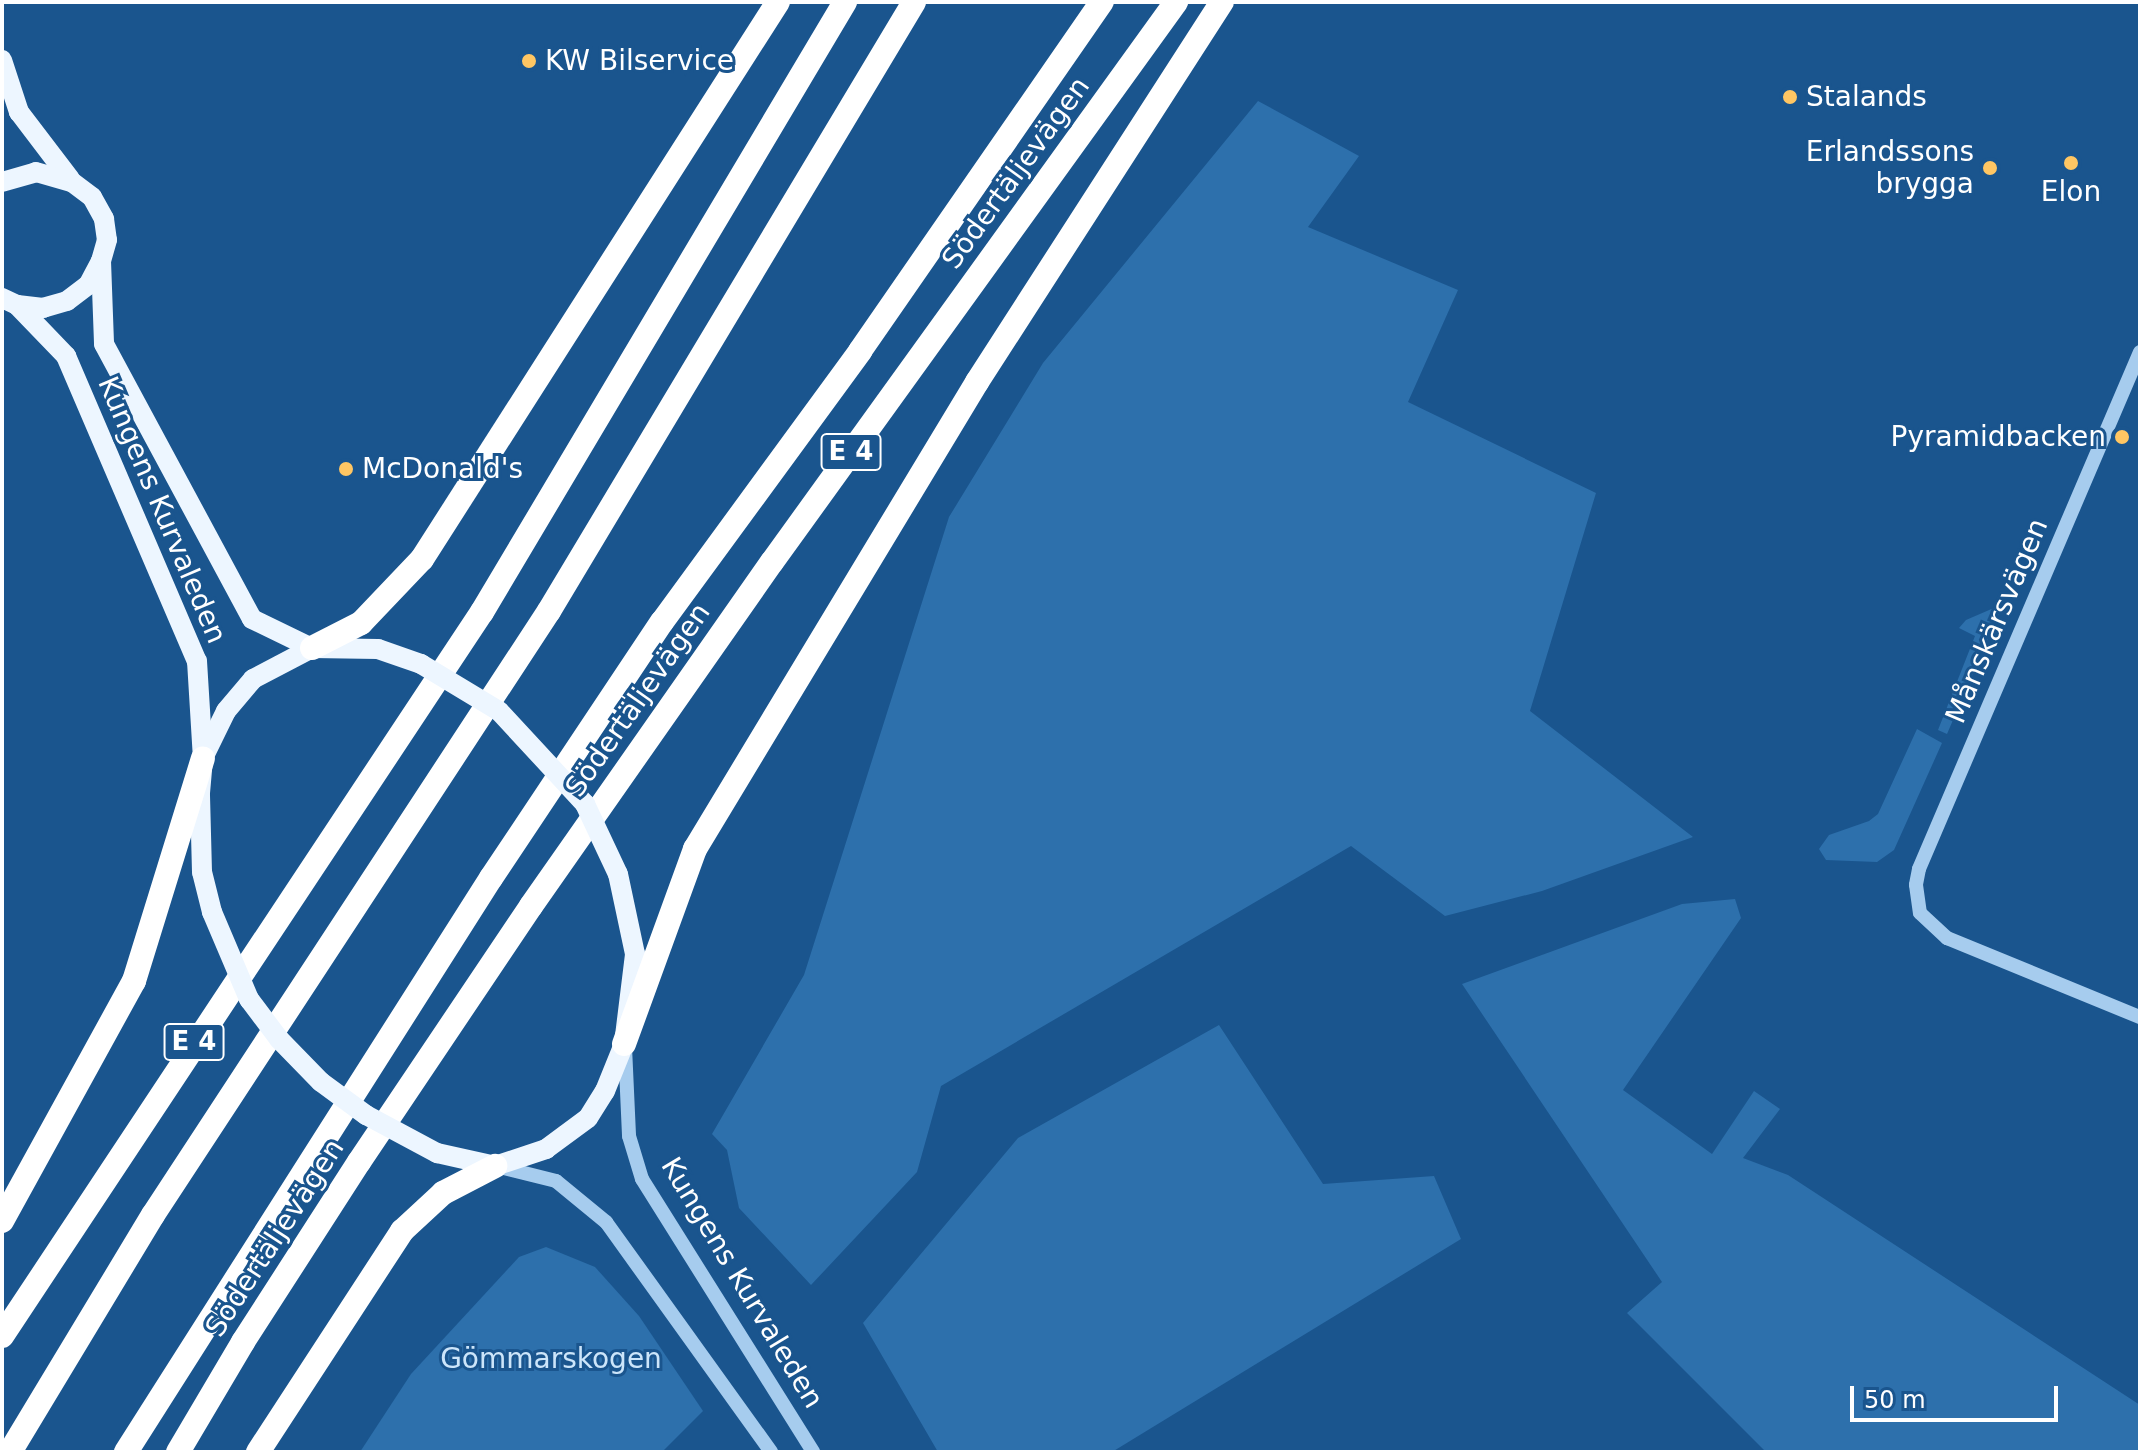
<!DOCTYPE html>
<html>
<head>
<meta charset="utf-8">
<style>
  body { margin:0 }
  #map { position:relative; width:2142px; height:1454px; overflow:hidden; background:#1a558e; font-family:"DejaVu Sans",sans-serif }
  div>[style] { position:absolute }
  .green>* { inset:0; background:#2d70ac }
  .minor>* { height:14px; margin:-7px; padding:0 7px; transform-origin:7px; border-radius:7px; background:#a6ccee }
  .major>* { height:20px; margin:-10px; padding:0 10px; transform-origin:10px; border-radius:10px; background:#edf6ff }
  .highway>* { height:24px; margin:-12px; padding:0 12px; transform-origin:12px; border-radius:12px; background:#fff }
  .major-bridge>* { height:20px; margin:-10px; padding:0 10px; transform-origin:10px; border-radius:10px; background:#edf6ff }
  .dots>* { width:22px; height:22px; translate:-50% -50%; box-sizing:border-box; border:4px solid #1a558e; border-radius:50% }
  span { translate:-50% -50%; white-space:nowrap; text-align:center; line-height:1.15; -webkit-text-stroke:6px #1a558e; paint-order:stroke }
  .shield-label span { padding:2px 6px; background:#1a558e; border:2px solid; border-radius:6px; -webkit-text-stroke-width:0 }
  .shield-label { font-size:26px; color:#fff; font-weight:700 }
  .poi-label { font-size:28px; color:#fff }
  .left { translate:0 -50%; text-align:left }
  .right { translate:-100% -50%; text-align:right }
  .street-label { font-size:28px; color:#fff }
  .park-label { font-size:28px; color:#cce5fa }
  .frame { position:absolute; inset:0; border:4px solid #fff; pointer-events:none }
  .scale { position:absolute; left:1850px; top:1386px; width:208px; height:36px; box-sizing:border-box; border:4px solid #fff; border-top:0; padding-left:10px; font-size:24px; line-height:28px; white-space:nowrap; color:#fff; -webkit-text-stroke:6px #1a558e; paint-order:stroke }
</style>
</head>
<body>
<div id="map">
  <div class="green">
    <i style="clip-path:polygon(1258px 101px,1359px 156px,1308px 227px,1458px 290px,1408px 402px,1596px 493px,1530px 711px,1693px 837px,1542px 891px,1445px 916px,1351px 846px,941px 1086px,917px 1172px,811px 1285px,739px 1208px,727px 1150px,712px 1134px,804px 975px,949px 517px,1043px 363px)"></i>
    <i style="clip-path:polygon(2003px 604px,1947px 734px,1938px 730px,1975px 636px,1959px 628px,1966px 620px)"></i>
    <i style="clip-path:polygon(1917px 729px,1942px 743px,1894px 850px,1877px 862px,1826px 860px,1819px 849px,1829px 835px,1869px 821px,1878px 814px)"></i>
    <i style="clip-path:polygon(1735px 899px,1741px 918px,1623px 1090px,1712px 1154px,1754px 1091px,1780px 1109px,1743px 1158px,1788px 1175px,2140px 1405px,2140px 1452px,1766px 1452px,1627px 1313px,1662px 1282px,1462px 984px,1682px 904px)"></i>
    <i style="clip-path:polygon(1219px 1025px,1323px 1184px,1434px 1176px,1461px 1239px,1112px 1452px,938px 1452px,863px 1323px,1018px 1138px)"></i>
    <i style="clip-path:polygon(546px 1247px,595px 1267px,639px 1316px,703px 1411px,662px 1452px,360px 1452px,411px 1374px,519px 1257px)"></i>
  </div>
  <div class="minor">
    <i style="left:2140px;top:352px;width:562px;rotate:113.15deg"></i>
    <i style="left:1919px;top:869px;width:16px;rotate:101deg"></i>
    <i style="left:1916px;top:885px;width:28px;rotate:82deg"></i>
    <i style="left:1920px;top:913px;width:37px;rotate:43deg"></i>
    <i style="left:1947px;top:938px;width:209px;rotate:22.3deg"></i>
    <i style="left:625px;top:1047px;width:89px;rotate:87.4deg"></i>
    <i style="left:629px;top:1136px;width:45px;rotate:73.2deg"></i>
    <i style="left:642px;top:1179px;width:322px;rotate:57.9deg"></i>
    <i style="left:496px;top:1166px;width:62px;rotate:14deg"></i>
    <i style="left:556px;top:1181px;width:65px;rotate:39.4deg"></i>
    <i style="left:606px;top:1222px;width:283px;rotate:54.3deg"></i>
  </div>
  <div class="major">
    <i style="left:2px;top:60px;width:55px;rotate:71.9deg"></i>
    <i style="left:19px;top:112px;width:84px;rotate:52.7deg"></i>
    <i style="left:2px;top:182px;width:35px;rotate:-16deg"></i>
    <i style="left:36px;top:172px;width:37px;rotate:16deg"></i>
    <i style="left:72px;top:182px;width:25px;rotate:37deg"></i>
    <i style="left:92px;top:197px;width:25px;rotate:61deg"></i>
    <i style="left:104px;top:219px;width:21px;rotate:82deg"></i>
    <i style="left:107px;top:240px;width:22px;rotate:106deg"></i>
    <i style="left:101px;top:261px;width:27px;rotate:118deg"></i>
    <i style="left:88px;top:285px;width:26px;rotate:143deg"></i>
    <i style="left:67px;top:301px;width:25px;rotate:164deg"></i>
    <i style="left:43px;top:308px;width:26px;rotate:-173deg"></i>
    <i style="left:17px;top:305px;width:17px;rotate:-155deg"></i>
    <i style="left:101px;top:261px;width:83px;rotate:87.9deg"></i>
    <i style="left:104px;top:344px;width:312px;rotate:61.7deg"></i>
    <i style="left:252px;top:619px;width:67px;rotate:25.8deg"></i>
    <i style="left:17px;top:305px;width:71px;rotate:46.1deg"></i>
    <i style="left:66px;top:356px;width:332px;rotate:66.8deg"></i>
    <i style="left:197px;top:661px;width:97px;rotate:86.5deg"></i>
    <i style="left:212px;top:912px;width:41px;rotate:-104deg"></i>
    <i style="left:202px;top:872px;width:79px;rotate:-91.5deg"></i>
    <i style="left:200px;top:793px;width:35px;rotate:-85deg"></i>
    <i style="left:203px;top:758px;width:52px;rotate:-63.9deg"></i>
    <i style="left:226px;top:711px;width:42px;rotate:-49.8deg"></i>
    <i style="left:253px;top:679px;width:67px;rotate:-27.7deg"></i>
    <i style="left:312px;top:648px;width:66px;rotate:0.9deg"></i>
    <i style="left:437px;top:1153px;width:59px;rotate:12.6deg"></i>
    <i style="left:495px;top:1166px;width:54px;rotate:-18.4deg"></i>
    <i style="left:546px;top:1149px;width:52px;rotate:-36.4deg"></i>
    <i style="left:588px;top:1118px;width:32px;rotate:-58deg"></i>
    <i style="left:605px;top:1091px;width:51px;rotate:-68deg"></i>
    <i style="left:624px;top:1044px;width:91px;rotate:-83deg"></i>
    <i style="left:635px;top:954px;width:82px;rotate:-102deg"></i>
  </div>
  <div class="highway">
    <i style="left:312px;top:648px;width:55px;rotate:-27deg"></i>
    <i style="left:361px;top:623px;width:88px;rotate:-46.4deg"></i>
    <i style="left:422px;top:559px;width:661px;rotate:-57.42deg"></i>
    <i style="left:624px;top:1044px;width:208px;rotate:-70deg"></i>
    <i style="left:695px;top:849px;width:546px;rotate:-58.87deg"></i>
    <i style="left:977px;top:382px;width:452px;rotate:-57.2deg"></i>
    <i style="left:2px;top:1221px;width:274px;rotate:-61.2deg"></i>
    <i style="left:134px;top:981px;width:233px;rotate:-72.8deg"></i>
    <i style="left:2px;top:1336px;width:869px;rotate:-56.46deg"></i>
    <i style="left:482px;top:612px;width:710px;rotate:-59.24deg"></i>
    <i style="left:10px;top:1452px;width:277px;rotate:-58.9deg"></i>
    <i style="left:153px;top:1215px;width:722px;rotate:-56.75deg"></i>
    <i style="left:549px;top:611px;width:710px;rotate:-59.06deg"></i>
    <i style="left:126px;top:1452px;width:680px;rotate:-57.55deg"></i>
    <i style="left:491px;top:878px;width:308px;rotate:-56.3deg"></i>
    <i style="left:662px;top:622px;width:336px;rotate:-53.8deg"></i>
    <i style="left:860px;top:351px;width:425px;rotate:-55.3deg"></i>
    <i style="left:178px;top:1452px;width:128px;rotate:-59.4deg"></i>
    <i style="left:243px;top:1342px;width:214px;rotate:-57.2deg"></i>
    <i style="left:359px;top:1162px;width:308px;rotate:-56.1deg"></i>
    <i style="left:531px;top:906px;width:420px;rotate:-55deg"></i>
    <i style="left:772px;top:562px;width:691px;rotate:-54.19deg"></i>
    <i style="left:258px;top:1452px;width:264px;rotate:-56.9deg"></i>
    <i style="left:402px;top:1231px;width:56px;rotate:-42.8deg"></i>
    <i style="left:443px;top:1193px;width:59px;rotate:-27.4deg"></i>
  </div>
  <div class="major-bridge">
    <i style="left:378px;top:649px;width:46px;rotate:19.2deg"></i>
    <i style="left:421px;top:664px;width:91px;rotate:31.1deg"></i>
    <i style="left:499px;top:711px;width:127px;rotate:47.2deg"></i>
    <i style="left:585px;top:804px;width:77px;rotate:64.8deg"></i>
    <i style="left:212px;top:912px;width:95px;rotate:67deg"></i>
    <i style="left:249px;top:999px;width:50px;rotate:53.1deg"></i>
    <i style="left:279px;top:1039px;width:60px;rotate:45.7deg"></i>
    <i style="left:321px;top:1082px;width:56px;rotate:36.3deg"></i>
    <i style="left:366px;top:1115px;width:81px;rotate:28.2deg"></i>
  </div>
  <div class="dots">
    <i style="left:529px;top:61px;background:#ffc663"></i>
    <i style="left:1790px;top:97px;background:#ffc663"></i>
    <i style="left:2071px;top:163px;background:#ffc663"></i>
    <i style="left:1990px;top:168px;background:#ffc663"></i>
    <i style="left:2122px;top:437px;background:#ffc663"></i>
    <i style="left:346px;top:469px;background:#ffc663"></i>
  </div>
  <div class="shield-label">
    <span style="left:851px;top:452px">E 4</span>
    <span style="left:194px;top:1042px">E 4</span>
  </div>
  <div class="poi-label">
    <span class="left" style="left:545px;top:61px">KW Bilservice</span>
    <span class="left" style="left:1806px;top:97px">Stalands</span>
    <span class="right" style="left:1974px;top:168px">Erlandssons<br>brygga</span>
    <span style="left:2071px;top:192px">Elon</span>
    <span class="right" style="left:2106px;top:437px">Pyramidbacken</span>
    <span class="left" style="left:362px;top:469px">McDonald's</span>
  </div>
  <div class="street-label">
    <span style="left:1016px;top:173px;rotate:-54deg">Södertäljevägen</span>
    <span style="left:162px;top:510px;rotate:67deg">Kungens Kurvaleden</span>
    <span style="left:1997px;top:621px;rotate:-67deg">Månskärsvägen</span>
    <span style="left:638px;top:700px;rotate:-55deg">Södertäljevägen</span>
    <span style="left:275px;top:1238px;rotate:-57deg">Södertäljevägen</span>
    <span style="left:742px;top:1283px;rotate:59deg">Kungens Kurvaleden</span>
  </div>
  <div class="park-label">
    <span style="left:551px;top:1359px">Gömmarskogen</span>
  </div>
  <div class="frame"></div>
  <div class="scale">50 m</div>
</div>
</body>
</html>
